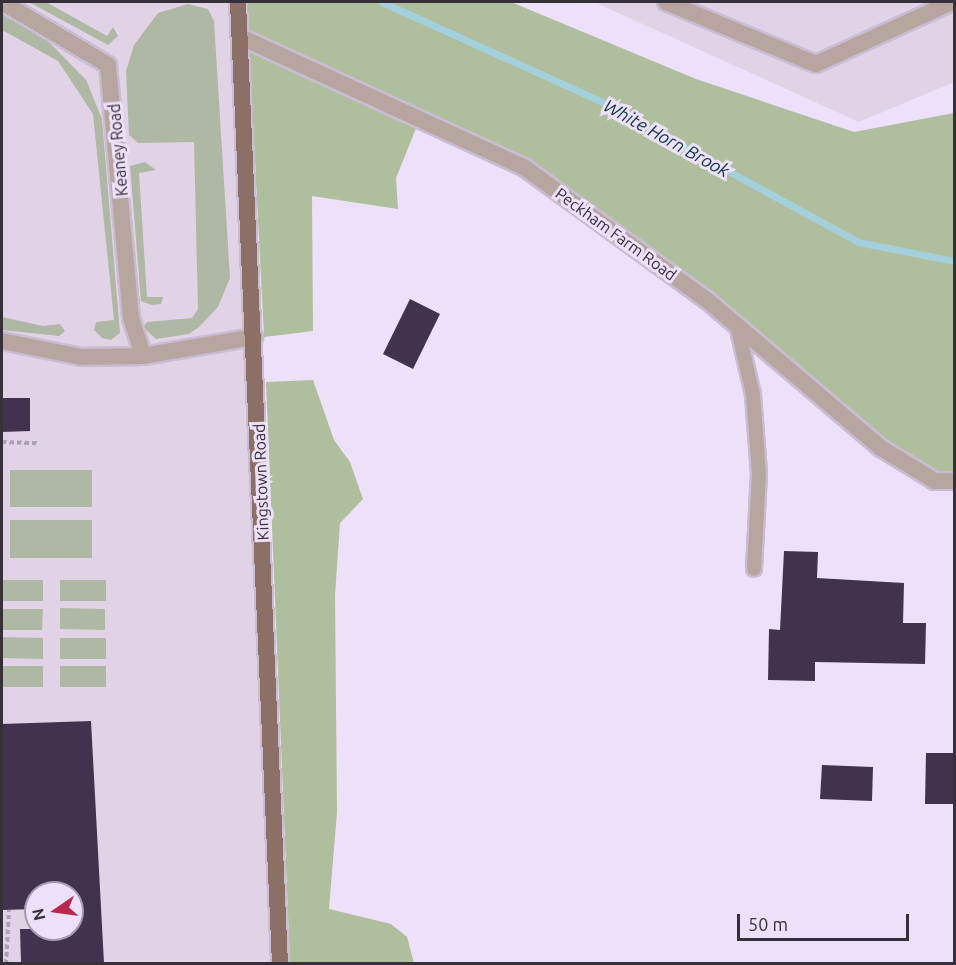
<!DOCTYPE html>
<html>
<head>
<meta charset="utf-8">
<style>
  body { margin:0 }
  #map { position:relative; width:956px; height:965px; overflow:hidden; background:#ede0f9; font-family:Ubuntu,sans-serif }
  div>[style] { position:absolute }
  .education>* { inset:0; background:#e1d3e6 }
  .green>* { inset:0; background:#afb8a4 }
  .forest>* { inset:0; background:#afbe9d }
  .stream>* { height:7px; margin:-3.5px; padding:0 3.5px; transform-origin:3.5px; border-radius:3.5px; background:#a4d0db }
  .building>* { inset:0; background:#41334e }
  .path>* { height:4px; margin-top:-2px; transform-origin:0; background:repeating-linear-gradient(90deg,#aba1b4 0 4.5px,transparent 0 7.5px) }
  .roads { filter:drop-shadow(2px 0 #c8bdd3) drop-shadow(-2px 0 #c8bdd3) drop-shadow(0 2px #c8bdd3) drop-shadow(0 -2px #c8bdd3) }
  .service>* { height:14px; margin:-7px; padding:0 7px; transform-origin:7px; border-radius:7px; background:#b7a6a0 }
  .minor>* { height:16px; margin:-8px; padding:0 8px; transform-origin:8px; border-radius:8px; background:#b7a6a0 }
  .primary>* { height:16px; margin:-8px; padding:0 8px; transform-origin:8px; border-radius:8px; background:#8d7065 }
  span { translate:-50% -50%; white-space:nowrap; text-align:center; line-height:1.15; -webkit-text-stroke:6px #ede0f9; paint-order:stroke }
  .street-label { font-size:16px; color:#35303a }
  .water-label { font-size:18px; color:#0e3740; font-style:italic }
  .frame { position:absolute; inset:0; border:3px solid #35303a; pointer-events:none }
  .north { position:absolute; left:24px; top:881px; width:60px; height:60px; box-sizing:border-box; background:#ede0f9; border:2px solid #a39aad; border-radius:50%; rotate:257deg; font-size:16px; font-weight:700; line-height:24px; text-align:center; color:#35303a }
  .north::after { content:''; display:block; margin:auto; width:21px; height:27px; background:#ba294b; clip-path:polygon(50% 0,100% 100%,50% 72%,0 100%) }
  .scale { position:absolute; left:737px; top:914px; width:172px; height:27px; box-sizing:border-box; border:3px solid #35303a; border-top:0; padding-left:8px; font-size:18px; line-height:21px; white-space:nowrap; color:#35303a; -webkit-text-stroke:4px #ede0f9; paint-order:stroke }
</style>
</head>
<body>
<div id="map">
  <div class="education">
    <i style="clip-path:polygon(evenodd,2px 2px,238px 2px,280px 963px,2px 964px,2px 2px,36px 893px,72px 893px,72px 929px,36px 929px,36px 893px)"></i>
    <i style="clip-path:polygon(594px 2px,954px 2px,954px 82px,859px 122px)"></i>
  </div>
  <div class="green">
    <i style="clip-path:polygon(29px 2px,46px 2px,107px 36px,113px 27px,118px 36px,108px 45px)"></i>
    <i style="clip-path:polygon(188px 4px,208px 9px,214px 21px,230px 278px,218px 307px,199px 327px,189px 334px,156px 339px,143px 327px,147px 322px,192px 318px,198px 309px,194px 142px,138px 143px,129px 135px,126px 71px,134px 45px,158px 13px)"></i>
    <i style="clip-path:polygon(2px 14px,48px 41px,86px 80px,102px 119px,120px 333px,111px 340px,102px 338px,94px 330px,96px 322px,114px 320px,93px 114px,58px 61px,2px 30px)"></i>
    <i style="clip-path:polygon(145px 162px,156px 170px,139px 173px,147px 297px,163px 297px,161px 304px,152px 305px,141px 301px,130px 166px)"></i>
    <i style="clip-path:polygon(2px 317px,43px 326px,60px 324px,65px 331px,59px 336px,2px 330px)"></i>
    <i style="clip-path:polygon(10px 470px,92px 470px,92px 507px,10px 507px)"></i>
    <i style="clip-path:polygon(10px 520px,92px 520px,92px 558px,10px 558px)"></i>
    <i style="clip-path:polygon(2px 580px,43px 580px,43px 601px,2px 601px)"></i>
    <i style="clip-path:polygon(60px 580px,106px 580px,106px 601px,60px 601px)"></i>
    <i style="clip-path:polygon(60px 608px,105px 609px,105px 630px,60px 629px)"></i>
    <i style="clip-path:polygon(2px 609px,43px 609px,42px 630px,2px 630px)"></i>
    <i style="clip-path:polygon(2px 637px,43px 638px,43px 659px,2px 658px)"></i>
    <i style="clip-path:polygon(60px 638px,106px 638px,106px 659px,60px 659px)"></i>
    <i style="clip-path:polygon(2px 666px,43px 666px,43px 687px,2px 687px)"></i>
    <i style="clip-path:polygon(60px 666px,106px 666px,106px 687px,60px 687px)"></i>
  </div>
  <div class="forest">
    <i style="clip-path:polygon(240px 2px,511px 2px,696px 79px,854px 132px,954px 113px,954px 480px,937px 483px,704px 302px,528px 173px,417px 126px,396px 178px,398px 209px,312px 196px,313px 331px,264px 337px,247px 4px)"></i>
    <i style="clip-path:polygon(313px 380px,334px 440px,350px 462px,363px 499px,340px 523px,335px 595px,337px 812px,329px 909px,391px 924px,407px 937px,414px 963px,290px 963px,266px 382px)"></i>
  </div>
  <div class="stream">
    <i style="left:382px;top:2px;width:237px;rotate:24.4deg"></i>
    <i style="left:598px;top:100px;width:296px;rotate:28.6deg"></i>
    <i style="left:858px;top:242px;width:98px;rotate:11.2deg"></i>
  </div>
  <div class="building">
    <i style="clip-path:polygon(410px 299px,440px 314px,413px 369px,383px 354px)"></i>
    <i style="clip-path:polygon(2px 398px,30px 398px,30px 431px,2px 432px)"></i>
    <i style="clip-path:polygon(784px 551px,818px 552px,817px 578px,904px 583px,903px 623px,926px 623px,925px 664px,815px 662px,815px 681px,768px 680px,769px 629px,780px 630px)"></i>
    <i style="clip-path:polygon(91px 721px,104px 963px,21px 963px,20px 929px,72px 929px,72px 893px,36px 893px,36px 909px,2px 910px,2px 724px)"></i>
    <i style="clip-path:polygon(926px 753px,954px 753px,954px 804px,925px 804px)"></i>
    <i style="clip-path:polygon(822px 765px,873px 767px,872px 801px,820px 799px)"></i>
  </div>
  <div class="path">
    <i style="left:2px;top:442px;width:36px;rotate:2deg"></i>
    <i style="left:6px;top:964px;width:54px;rotate:-86.8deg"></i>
  </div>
  <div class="roads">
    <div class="service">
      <i style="left:737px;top:325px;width:72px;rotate:77.1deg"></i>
      <i style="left:753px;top:395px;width:78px;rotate:85.6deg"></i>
      <i style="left:759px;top:473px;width:96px;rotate:93deg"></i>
    </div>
    <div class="minor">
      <i style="left:2px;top:2px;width:123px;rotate:30.7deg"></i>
      <i style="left:108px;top:65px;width:254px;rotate:84.8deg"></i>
      <i style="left:131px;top:318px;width:40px;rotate:72deg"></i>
      <i style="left:666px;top:2px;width:162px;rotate:22.5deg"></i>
      <i style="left:816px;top:64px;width:149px;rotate:-24.5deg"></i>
      <i style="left:243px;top:38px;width:311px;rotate:24.7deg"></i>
      <i style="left:525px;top:168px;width:225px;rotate:36deg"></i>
      <i style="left:707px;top:300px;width:228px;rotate:40.4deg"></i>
      <i style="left:881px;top:448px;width:63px;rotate:31.4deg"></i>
      <i style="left:935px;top:481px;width:19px"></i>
      <i style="left:2px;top:341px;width:81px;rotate:11.4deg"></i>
      <i style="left:81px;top:357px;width:62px;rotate:-0.9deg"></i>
      <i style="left:143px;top:356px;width:113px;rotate:-9.7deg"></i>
    </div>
    <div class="primary">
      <i style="left:238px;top:2px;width:963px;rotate:87.5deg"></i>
    </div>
  </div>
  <div class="street-label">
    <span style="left:118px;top:150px;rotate:-95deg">Keaney Road</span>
    <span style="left:616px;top:234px;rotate:36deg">Peckham Farm Road</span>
    <span style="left:261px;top:482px;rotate:-92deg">Kingstown Road</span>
  </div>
  <div class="water-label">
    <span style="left:667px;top:138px;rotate:29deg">White Horn Brook</span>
  </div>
  <div class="frame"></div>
  <div class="north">N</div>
  <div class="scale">50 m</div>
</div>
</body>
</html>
